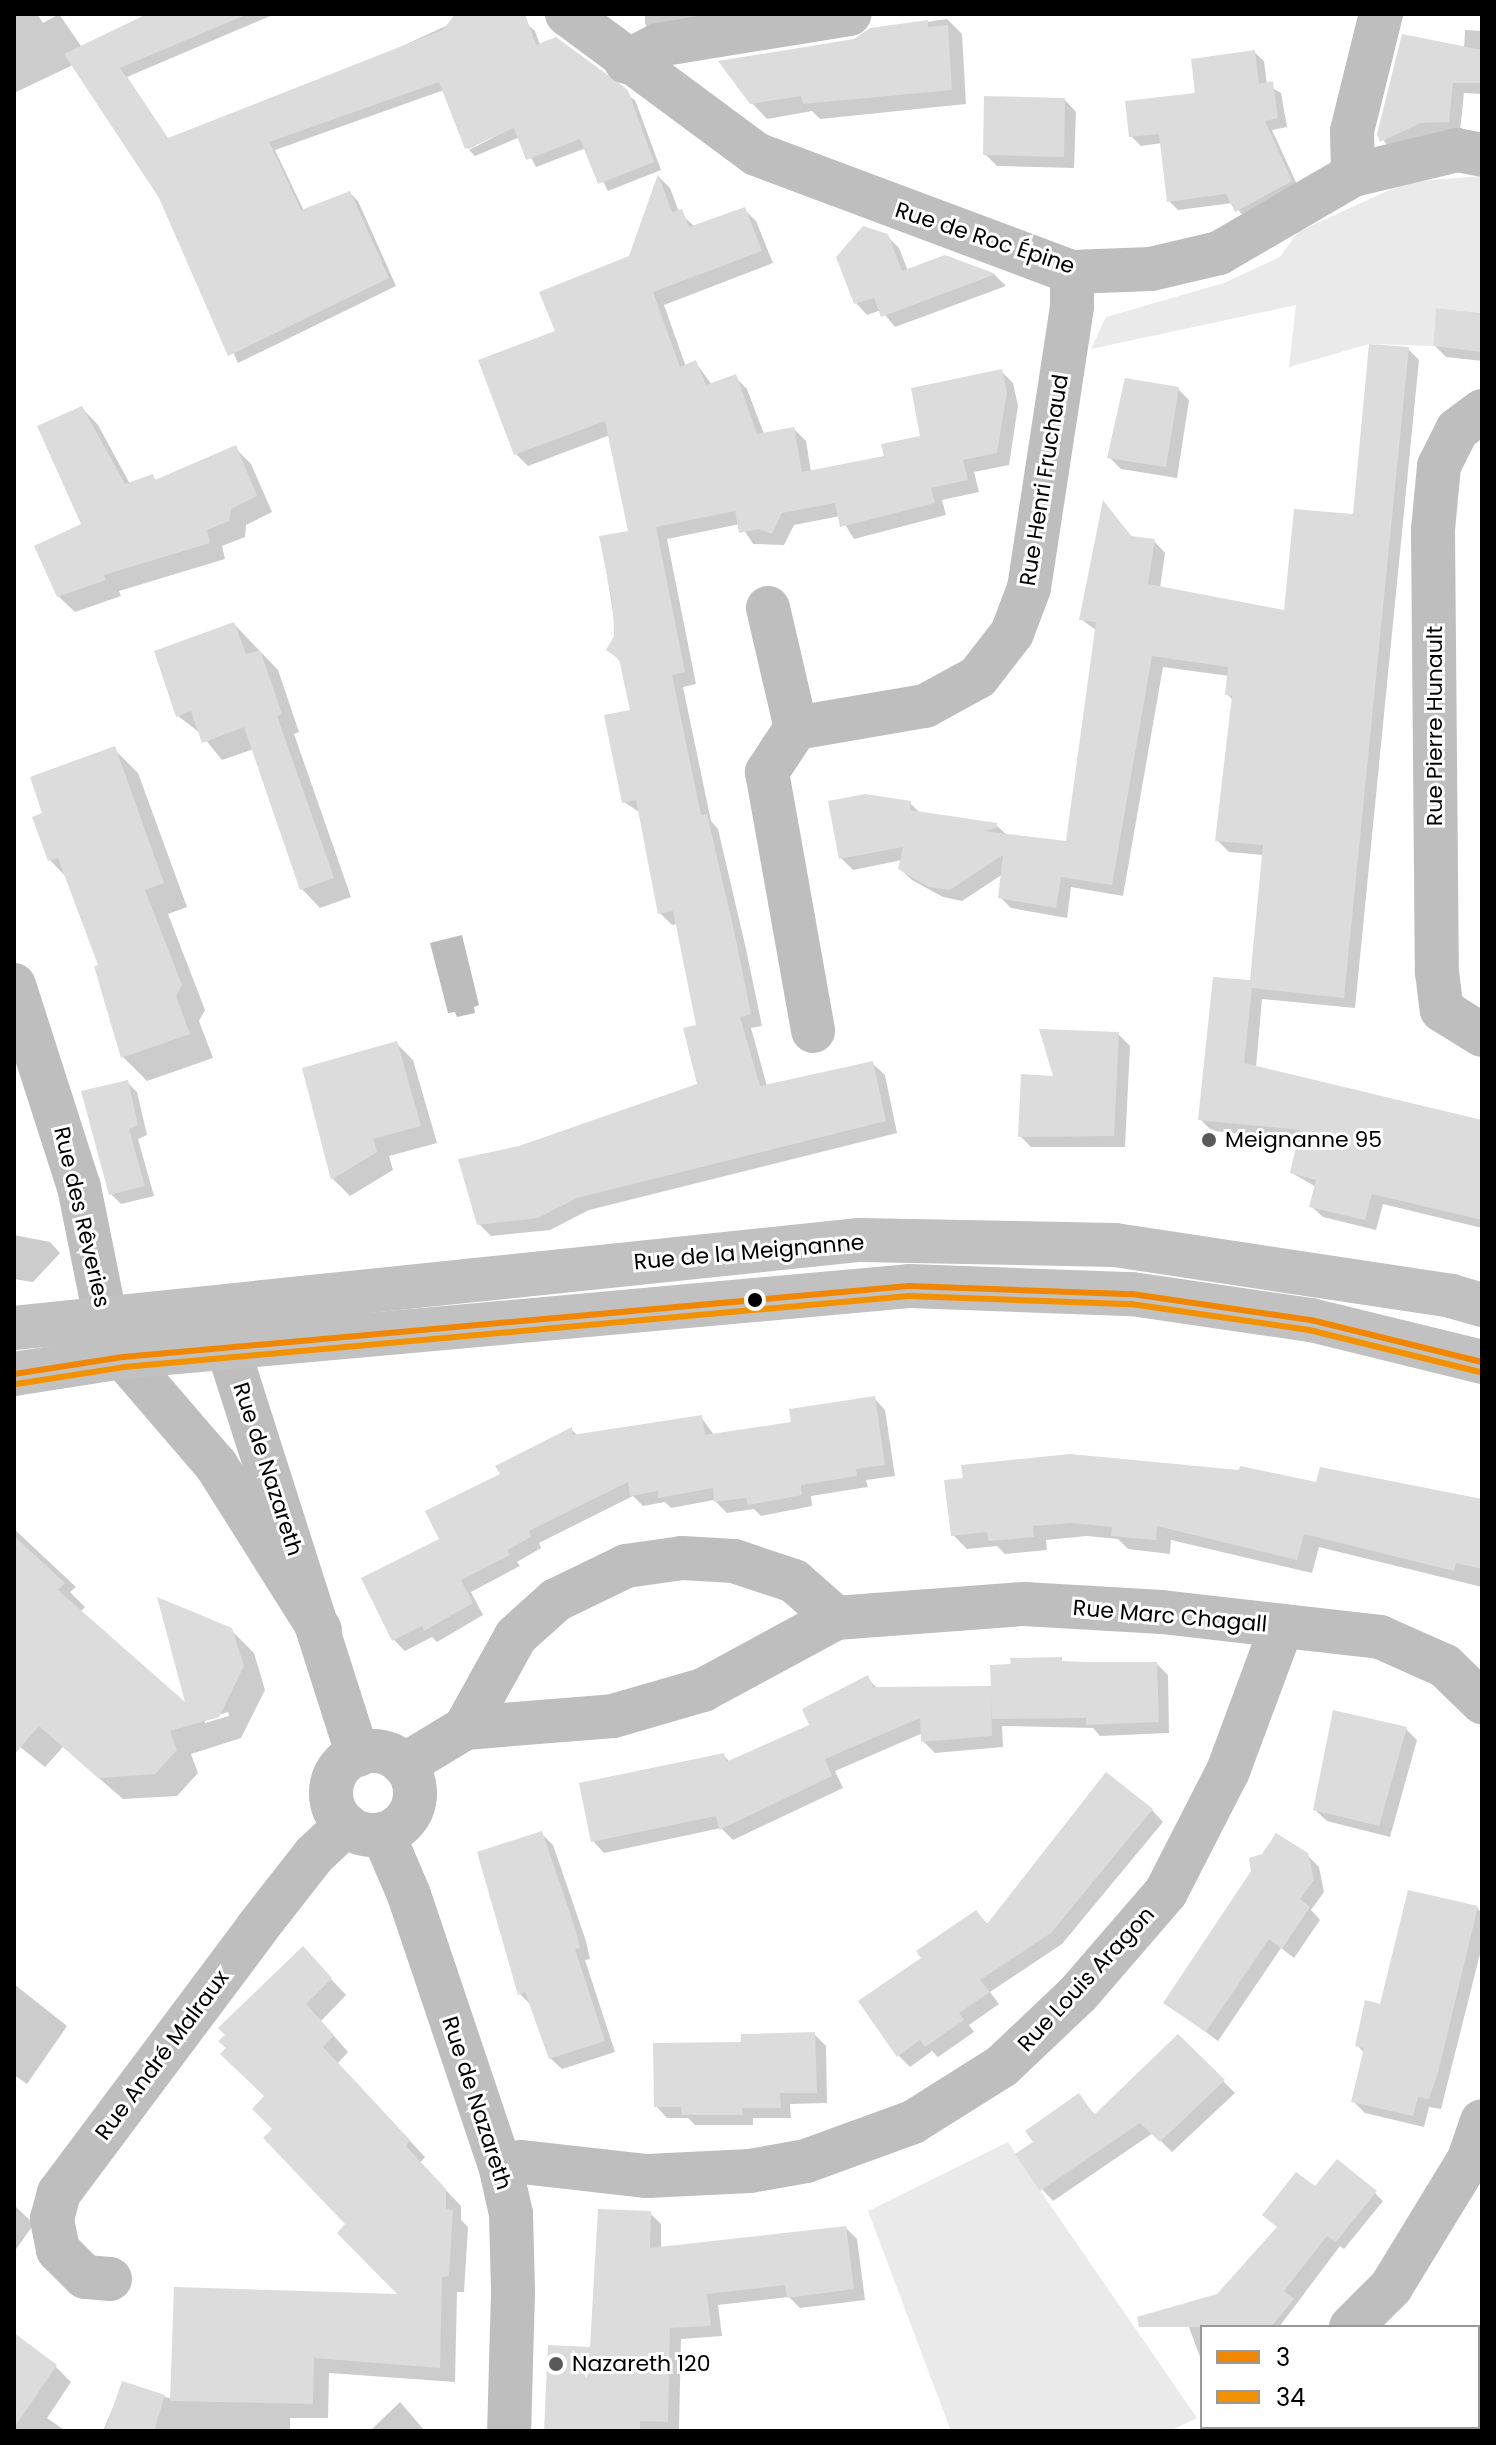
<!DOCTYPE html>
<html>
<head>
<meta charset="utf-8">
<style>
  body { margin:0 }
  #map { position:relative; width:1496px; height:2445px; overflow:hidden; background:#fff; font-family:Poppins,sans-serif }
  div>[style] { position:absolute }
  .green>* { inset:0; background:#eaeaea }
  .water>* { inset:0; background:#bcbcbc }
  .shadow>* { inset:0; background:#0003 }
  .building>* { inset:0; background:#dcdcdc }
  .street>* { height:44px; margin:-22px; padding:0 22px; transform-origin:22px; border-radius:22px; background:#bebebe }
  .street>.ring { margin:-22px; padding:0; box-sizing:content-box; background:none; border:44px solid #bebebe; border-radius:50% }
  .secondary>* { height:44px; margin:-22px; padding:0 22px; transform-origin:22px; border-radius:22px; background:#c1c1c1 }
  .bus-1>* { height:6px; margin:-3px; padding:0 3px; transform-origin:3px; border-radius:3px; background:#f18700 }
  .bus-2>* { height:6px; margin:-3px; padding:0 3px; transform-origin:3px; border-radius:3px; background:#f39200 }
  .dots>* { width:22px; height:22px; translate:-50% -50%; box-sizing:border-box; border:4px solid #fff; border-radius:50% }
  span { translate:-50% -50%; white-space:nowrap; text-align:center; line-height:1.15; -webkit-text-stroke:6px #fff; paint-order:stroke }
  .street-label { font-size:22px; color:#000 }
  .poi-label { font-size:22px; color:#000 }
  .left { translate:0 -50%; text-align:left }
  .frame { position:absolute; inset:0; border:16px solid #000; pointer-events:none }
  .legend { position:absolute; left:1200px; top:2325px; width:280px; height:104px; box-sizing:border-box; background:#fff; border:2px solid #999; margin:0; padding:10px 14px; list-style:none; font-size:24px; color:#000 }
  .legend li { display:flex; align-items:center; gap:16px; height:40px }
  .legend b { width:40px; border:2px solid #999 }
</style>
</head>
<body>
<div id="map">
  <div class="green">
    <i style="clip-path:polygon(1482px 176px,1482px 313px,1436px 308px,1433px 346px,1369px 344px,1289px 367px,1296px 305px,1091px 349px,1106px 317px,1224px 283px,1280px 257px,1298px 232px,1389px 190px,1419px 181px)"></i>
    <i style="clip-path:polygon(1008px 2142px,1048px 2202px,1197px 2418px,1170px 2431px,951px 2431px,868px 2211px)"></i>
  </div>
  <div class="water">
    <i style="clip-path:polygon(462px 935px,479px 1005px,474px 1007px,475px 1013px,457px 1017px,455px 1012px,448px 1013px,430px 943px)"></i>
  </div>
  <div class="shadow">
    <i style="clip-path:polygon(14px 14px,37px 14px,43px 23px,59px 14px,81px 46px,155px 14px,275px 14px,127px 77px,169px 140px,328px 80px,472px 14px,516px 14px,535px 31px,540px 45px,635px 100px,661px 170px,608px 191px,586px 148px,536px 167px,520px 137px,475px 156px,469px 150px,523px 122px,468px 149px,444px 90px,275px 150px,304px 211px,350px 193px,358px 201px,396px 286px,238px 363px,161px 197px,73px 65px,14px 93px)"></i>
    <i style="clip-path:polygon(645px 14px,700px 14px,699px 24px,654px 34px,645px 24px)"></i>
    <i style="clip-path:polygon(947px 19px,962px 34px,966px 104px,820px 119px,812px 111px,767px 119px,752px 103px,871px 30px)"></i>
    <i style="clip-path:polygon(1465px 30px,1482px 31px,1482px 94px,1464px 93px,1460px 132px,1393px 153px,1379px 134px,1464px 49px)"></i>
    <i style="clip-path:polygon(1254px 52px,1264px 61px,1267px 85px,1281px 93px,1287px 127px,1272px 130px,1300px 191px,1246px 220px,1233px 203px,1178px 210px,1169px 201px,1162px 143px,1141px 146px,1131px 136px)"></i>
    <i style="clip-path:polygon(1065px 100px,1076px 112px,1074px 168px,997px 166px,985px 154px)"></i>
    <i style="clip-path:polygon(659px 177px,670px 188px,679px 212px,695px 227px,744px 209px,756px 221px,773px 263px,664px 305px,686px 367px,696px 363px,712px 385px,735px 377px,747px 389px,764px 434px,794px 429px,806px 441px,811px 472px,886px 457px,923px 438px,1001px 371px,1013px 383px,1018px 406px,1009px 465px,974px 472px,979px 492px,942px 500px,946px 515px,854px 539px,840px 516px,794px 525px,784px 545px,753px 544px,740px 524px,667px 539px,696px 684px,683px 687px,711px 821px,718px 829px,746px 949px,762px 1026px,751px 1028px,767px 1086px,872px 1063px,885px 1075px,897px 1133px,589px 1210px,550px 1230px,491px 1236px,479px 1224px,519px 1148px,700px 1086px,698px 1027px,678px 924px,672px 925px,660px 913px,641px 813px,624px 802px,632px 712px,622px 663px,609px 650px,617px 637px,601px 538px,630px 532px,610px 435px,528px 466px,516px 454px,557px 332px,630px 257px)"></i>
    <i style="clip-path:polygon(887px 236px,899px 248px,908px 271px,945px 257px,995px 275px,1006px 286px,895px 327px,881px 310px,867px 315px,856px 303px)"></i>
    <i style="clip-path:polygon(1482px 316px,1482px 361px,1446px 357px,1435px 346px)"></i>
    <i style="clip-path:polygon(1408px 349px,1419px 360px,1355px 1008px,1262px 999px,1256px 1067px,1482px 1121px,1482px 1228px,1383px 1204px,1376px 1230px,1323px 1217px,1311px 1206px,1316px 1187px,1292px 1173px,1300px 1139px,1212px 1131px,1201px 1120px,1251px 983px,1264px 855px,1229px 852px,1217px 840px,1233px 700px,1227px 694px,1229px 676px,1163px 667px,1123px 896px,1071px 887px,1067px 918px,1011px 908px,1000px 897px,1003px 874px,962px 901px,943px 897px,912px 880px,900px 869px,902px 860px,853px 870px,841px 858px,910px 803px,920px 813px,996px 825px,1008px 836px,1068px 844px,1097px 631px,1081px 619px,1104px 504px,1133px 538px,1154px 541px,1165px 553px,1160px 588px,1286px 612px,1355px 516px)"></i>
    <i style="clip-path:polygon(1178px 389px,1189px 400px,1177px 478px,1121px 469px,1109px 457px)"></i>
    <i style="clip-path:polygon(82px 408px,98px 425px,130px 484px,152px 476px,157px 481px,235px 448px,251px 464px,272px 512px,246px 525px,245px 537px,222px 546px,225px 559px,119px 591px,121px 596px,75px 612px,58px 596px,84px 525px)"></i>
    <i style="clip-path:polygon(234px 624px,278px 670px,299px 732px,294px 734px,351px 897px,320px 908px,302px 889px,254px 749px,222px 760px,200px 733px,178px 716px)"></i>
    <i style="clip-path:polygon(114px 749px,138px 773px,187px 907px,168px 914px,205px 1010px,199px 1021px,213px 1058px,147px 1081px,123px 1057px,110px 1021px,116px 1018px,101px 966px,68px 879px,50px 860px,45px 814px)"></i>
    <i style="clip-path:polygon(1118px 1034px,1130px 1046px,1125px 1147px,1031px 1147px,1020px 1136px,1056px 1078px)"></i>
    <i style="clip-path:polygon(396px 1043px,413px 1060px,437px 1143px,389px 1156px,393px 1170px,350px 1196px,333px 1179px,305px 1069px)"></i>
    <i style="clip-path:polygon(127px 1082px,137px 1092px,147px 1135px,138px 1139px,154px 1196px,121px 1204px,111px 1194px)"></i>
    <i style="clip-path:polygon(14px 1235px,50px 1242px,60px 1253px,33px 1282px,14px 1279px)"></i>
    <i style="clip-path:polygon(874px 1398px,885px 1410px,895px 1476px,866px 1480px,868px 1487px,811px 1496px,812px 1506px,761px 1516px,754px 1509px,727px 1513px,714px 1500px,671px 1508px,665px 1502px,643px 1506px,633px 1496px,539px 1543px,541px 1548px,517px 1562px,520px 1566px,471px 1592px,483px 1615px,437px 1642px,432px 1637px,405px 1651px,394px 1640px,364px 1579px,442px 1540px,502px 1475px,571px 1429px,578px 1436px,701px 1417px,714px 1435px,793px 1424px)"></i>
    <i style="clip-path:polygon(1317px 1484px,1482px 1501px,1482px 1587px,1319px 1547px,1312px 1573px,1171px 1540px,1170px 1554px,1128px 1549px,1118px 1539px,1087px 1536px,1046px 1540px,1047px 1550px,1005px 1554px,997px 1546px,967px 1549px,953px 1535px)"></i>
    <i style="clip-path:polygon(evenodd,14px 1529px,76px 1587px,70px 1592px,85px 1607px,80px 1612px,189px 1708px,231px 1630px,254px 1653px,265px 1690px,241px 1738px,191px 1754px,198px 1773px,177px 1796px,123px 1799px,63px 1747px,45px 1767px,14px 1742px,14px 1529px,228px 1712px,229px 1716px,205px 1723px,205px 1719px,228px 1712px)"></i>
    <i style="clip-path:polygon(1013px 1660px,1157px 1664px,1168px 1675px,1169px 1733px,1100px 1736px,1093px 1728px,1002px 1726px,1003px 1747px,935px 1753px,923px 1741px,923px 1733px,835px 1771px,843px 1788px,733px 1840px,721px 1828px,604px 1853px,593px 1841px,723px 1755px,730px 1762px,812px 1726px,867px 1678px,878px 1689px,993px 1688px)"></i>
    <i style="clip-path:polygon(1406px 1729px,1417px 1740px,1390px 1837px,1327px 1821px,1315px 1810px)"></i>
    <i style="clip-path:polygon(1152px 1810px,1163px 1822px,1062px 1944px,990px 1992px,999px 2004px,969px 2025px,974px 2032px,938px 2057px,932px 2051px,910px 2067px,899px 2056px,924px 1959px,976px 1913px,989px 1925px)"></i>
    <i style="clip-path:polygon(541px 1833px,553px 1845px,586px 1941px,590px 1959px,585px 1960px,615px 2052px,562px 2069px,550px 2058px,531px 2005px,520px 1994px)"></i>
    <i style="clip-path:polygon(1307px 1855px,1319px 1867px,1324px 1892px,1311px 1910px,1320px 1920px,1294px 1958px,1281px 1948px,1218px 2041px,1166px 2003px)"></i>
    <i style="clip-path:polygon(1477px 1908px,1482px 1913px,1482px 1946px,1441px 2109px,1429px 2107px,1424px 2127px,1365px 2113px,1353px 2101px,1364px 2053px,1357px 2045px,1381px 2006px)"></i>
    <i style="clip-path:polygon(318px 1965px,346px 1995px,321px 2021px,348px 2052px,338px 2063px,425px 2157px,420px 2163px,461px 2206px,461px 2220px,468px 2227px,464px 2292px,457px 2292px,455px 2382px,329px 2373px,328px 2418px,290px 2418px,290px 2431px,103px 2431px,123px 2384px,172px 2399px,402px 2296px,275px 2129px,266px 2096px)"></i>
    <i style="clip-path:polygon(14px 1984px,67px 2026px,27px 2084px,14px 2075px)"></i>
    <i style="clip-path:polygon(814px 2034px,826px 2046px,827px 2103px,790px 2104px,791px 2118px,753px 2118px,753px 2125px,695px 2125px,688px 2118px,667px 2118px,656px 2106px,743px 2044px)"></i>
    <i style="clip-path:polygon(1178px 2036px,1235px 2093px,1172px 2152px,1153px 2133px,1053px 2201px,1042px 2189px,1079px 2096px,1096px 2116px)"></i>
    <i style="clip-path:polygon(1315px 2189px,1371px 2189px,1383px 2201px,1344px 2249px,1340px 2246px,1279px 2327px,1202px 2327px,1202px 2362px,1181px 2306px,1218px 2295px)"></i>
    <i style="clip-path:polygon(14px 2205px,34px 2224px,14px 2252px)"></i>
    <i style="clip-path:polygon(650px 2213px,661px 2224px,661px 2249px,846px 2228px,857px 2239px,865px 2300px,800px 2308px,789px 2297px,718px 2305px,722px 2336px,681px 2339px,679px 2431px,547px 2431px,592px 2349px)"></i>
    <i style="clip-path:polygon(14px 2355px,56px 2367px,71px 2382px,47px 2418px,66px 2431px,14px 2431px)"></i>
    <i style="clip-path:polygon(1478px 2357px,1482px 2361px,1478px 2407px)"></i>
    <i style="clip-path:polygon(400px 2402px,425px 2431px,370px 2431px)"></i>
    <i style="clip-path:polygon(1386px 2427px,1464px 2427px,1468px 2431px,1380px 2431px)"></i>
  </div>
  <div class="building">
    <i style="clip-path:polygon(147px 14px,248px 14px,120px 68px,168px 138px,443px 30px,455px 14px,525px 14px,536px 45px,556px 37px,628px 90px,654px 162px,598px 184px,580px 139px,526px 160px,514px 128px,465px 149px,439px 82px,269px 142px,301px 210px,350px 191px,389px 278px,228px 356px,159px 198px,64px 54px)"></i>
    <i style="clip-path:polygon(928px 20px,928px 27px,948px 25px,952px 90px,803px 104px,801px 96px,750px 104px,718px 61px,854px 39px,870px 28px)"></i>
    <i style="clip-path:polygon(1402px 34px,1482px 50px,1482px 83px,1453px 83px,1449px 122px,1421px 123px,1380px 142px,1377px 134px)"></i>
    <i style="clip-path:polygon(1255px 50px,1259px 84px,1273px 81px,1278px 118px,1265px 121px,1292px 181px,1235px 212px,1226px 194px,1167px 202px,1159px 134px,1129px 137px,1125px 101px,1195px 93px,1191px 59px)"></i>
    <i style="clip-path:polygon(984px 96px,1065px 98px,1064px 157px,983px 155px)"></i>
    <i style="clip-path:polygon(658px 174px,672px 212px,682px 209px,689px 227px,745px 207px,762px 251px,653px 292px,680px 367px,696px 360px,706px 385px,736px 374px,757px 434px,794px 427px,802px 472px,884px 456px,881px 444px,920px 436px,911px 388px,1002px 369px,1007px 392px,997px 453px,963px 460px,968px 480px,931px 488px,935px 503px,840px 527px,835px 503px,782px 513px,772px 534px,759px 529px,739px 533px,735px 511px,656px 527px,685px 672px,672px 675px,701px 815px,707px 814px,735px 935px,751px 1014px,740px 1017px,760px 1086px,873px 1061px,886px 1121px,577px 1198px,538px 1218px,477px 1225px,458px 1159px,519px 1146px,697px 1084px,683px 1028px,696px 1025px,673px 911px,658px 914px,636px 800px,622px 803px,604px 715px,630px 710px,619px 659px,606px 650px,614px 636px,613px 605px,599px 536px,628px 531px,605px 421px,514px 455px,478px 360px,555px 331px,539px 292px,629px 256px)"></i>
    <i style="clip-path:polygon(863px 226px,888px 234px,902px 271px,945px 255px,996px 274px,881px 317px,874px 298px,854px 304px,836px 257px)"></i>
    <i style="clip-path:polygon(1436px 308px,1482px 313px,1482px 352px,1433px 346px)"></i>
    <i style="clip-path:polygon(1369px 344px,1409px 347px,1344px 998px,1252px 988px,1244px 1063px,1482px 1120px,1482px 1220px,1372px 1194px,1365px 1220px,1309px 1207px,1316px 1180px,1290px 1173px,1300px 1130px,1198px 1120px,1213px 977px,1250px 980px,1263px 845px,1215px 841px,1232px 696px,1225px 695px,1228px 667px,1152px 656px,1112px 885px,1061px 877px,1056px 908px,998px 898px,1003px 855px,950px 890px,929px 887px,898px 869px,903px 847px,839px 859px,828px 801px,865px 794px,911px 801px,910px 810px,997px 823px,997px 828px,983px 831px,1066px 841px,1096px 622px,1079px 620px,1103px 500px,1131px 536px,1155px 539px,1148px 584px,1284px 610px,1294px 509px,1353px 514px)"></i>
    <i style="clip-path:polygon(1125px 378px,1179px 387px,1166px 467px,1107px 458px)"></i>
    <i style="clip-path:polygon(82px 406px,125px 484px,153px 474px,155px 480px,236px 445px,257px 496px,231px 509px,229px 521px,207px 530px,210px 543px,104px 575px,106px 580px,57px 597px,34px 546px,81px 524px,37px 426px)"></i>
    <i style="clip-path:polygon(234px 622px,246px 654px,260px 650px,282px 714px,277px 716px,334px 878px,300px 890px,244px 727px,202px 743px,191px 711px,176px 717px,154px 651px)"></i>
    <i style="clip-path:polygon(115px 746px,164px 883px,145px 890px,182px 985px,176px 996px,190px 1034px,121px 1058px,94px 966px,98px 965px,58px 858px,48px 861px,32px 817px,42px 813px,30px 777px)"></i>
    <i style="clip-path:polygon(1039px 1029px,1119px 1032px,1114px 1136px,1018px 1137px,1021px 1074px,1053px 1076px)"></i>
    <i style="clip-path:polygon(397px 1041px,421px 1126px,373px 1139px,377px 1152px,331px 1180px,302px 1068px)"></i>
    <i style="clip-path:polygon(128px 1080px,138px 1125px,129px 1129px,145px 1186px,109px 1195px,81px 1091px)"></i>
    <i style="clip-path:polygon(875px 1396px,885px 1465px,856px 1469px,857px 1476px,801px 1485px,802px 1495px,748px 1505px,746px 1498px,714px 1502px,713px 1488px,658px 1498px,658px 1491px,630px 1496px,628px 1482px,529px 1531px,531px 1537px,507px 1550px,510px 1555px,461px 1580px,473px 1603px,424px 1631px,422px 1626px,392px 1641px,361px 1578px,439px 1539px,425px 1511px,500px 1474px,495px 1466px,572px 1427px,572px 1435px,702px 1415px,705px 1435px,791px 1422px,789px 1409px)"></i>
    <i style="clip-path:polygon(1070px 1454px,1239px 1470px,1240px 1466px,1316px 1482px,1320px 1467px,1482px 1499px,1482px 1569px,1456px 1563px,1454px 1571px,1304px 1534px,1297px 1560px,1157px 1526px,1156px 1540px,1111px 1536px,1112px 1527px,1071px 1523px,1033px 1526px,1034px 1537px,989px 1541px,987px 1532px,951px 1536px,944px 1480px,963px 1478px,961px 1465px)"></i>
    <i style="clip-path:polygon(14px 1536px,65px 1583px,58px 1590px,185px 1702px,157px 1597px,232px 1628px,244px 1666px,219px 1717px,170px 1731px,177px 1750px,155px 1774px,98px 1778px,39px 1726px,14px 1755px)"></i>
    <i style="clip-path:polygon(1062px 1657px,1062px 1662px,1157px 1662px,1159px 1722px,1086px 1725px,1086px 1718px,992px 1719px,991px 1687px,992px 1736px,921px 1742px,920px 1718px,825px 1759px,832px 1776px,719px 1830px,716px 1816px,591px 1842px,579px 1783px,724px 1753px,726px 1762px,809px 1725px,802px 1709px,868px 1675px,873px 1687px,991px 1686px,990px 1665px,1011px 1664px,1010px 1658px)"></i>
    <i style="clip-path:polygon(1333px 1710px,1407px 1727px,1379px 1826px,1313px 1810px)"></i>
    <i style="clip-path:polygon(1106px 1772px,1153px 1809px,1051px 1933px,980px 1980px,990px 1992px,959px 2013px,964px 2020px,925px 2047px,920px 2040px,897px 2057px,858px 2001px,921px 1958px,916px 1951px,976px 1910px,987px 1924px)"></i>
    <i style="clip-path:polygon(542px 1831px,575px 1928px,580px 1948px,575px 1949px,605px 2041px,549px 2059px,525px 1992px,518px 1995px,477px 1852px)"></i>
    <i style="clip-path:polygon(1276px 1833px,1308px 1853px,1314px 1880px,1300px 1899px,1310px 1907px,1282px 1949px,1269px 1939px,1206px 2032px,1163px 2003px,1251px 1871px,1249px 1858px,1262px 1854px)"></i>
    <i style="clip-path:polygon(1408px 1890px,1478px 1906px,1439px 2069px,1429px 2099px,1418px 2097px,1413px 2116px,1351px 2102px,1364px 2048px,1355px 2046px,1365px 2000px,1380px 2004px)"></i>
    <i style="clip-path:polygon(303px 1946px,332px 1978px,306px 2004px,334px 2035px,323px 2047px,410px 2140px,406px 2146px,446px 2189px,446px 2209px,453px 2210px,449px 2276px,442px 2277px,440px 2368px,314px 2358px,313px 2404px,170px 2401px,174px 2287px,397px 2294px,337px 2233px,345px 2224px,263px 2138px,272px 2129px,252px 2109px,264px 2096px,220px 2054px,226px 2048px,218px 2041px,225px 2035px,218px 2028px)"></i>
    <i style="clip-path:polygon(815px 2032px,817px 2093px,780px 2093px,781px 2108px,742px 2108px,743px 2115px,682px 2115px,681px 2107px,654px 2107px,653px 2043px,741px 2042px,741px 2034px)"></i>
    <i style="clip-path:polygon(1178px 2034px,1225px 2080px,1160px 2142px,1140px 2123px,1040px 2191px,1015px 2154px,1033px 2142px,1025px 2131px,1079px 2093px,1094px 2115px)"></i>
    <i style="clip-path:polygon(1337px 2159px,1377px 2191px,1336px 2242px,1327px 2236px,1284px 2291px,1294px 2299px,1271px 2327px,1139px 2327px,1137px 2317px,1217px 2294px,1277px 2227px,1262px 2215px,1296px 2172px,1315px 2186px)"></i>
    <i style="clip-path:polygon(598px 2209px,651px 2211px,650px 2248px,846px 2226px,854px 2289px,787px 2298px,785px 2285px,707px 2294px,711px 2326px,670px 2328px,668px 2422px,640px 2421px,640px 2431px,544px 2431px,548px 2345px,590px 2347px)"></i>
    <i style="clip-path:polygon(14px 2333px,57px 2365px,14px 2428px)"></i>
    <i style="clip-path:polygon(122px 2381px,165px 2395px,154px 2431px,105px 2431px)"></i>
  </div>
  <div class="street">
    <i style="left:567px;top:14px;width:235px;rotate:36.5deg"></i>
    <i style="left:756px;top:154px;width:337px;rotate:20.5deg"></i>
    <i style="left:1072px;top:272px;width:79px;rotate:-2.2deg"></i>
    <i style="left:1151px;top:269px;width:70px;rotate:-13.2deg"></i>
    <i style="left:1219px;top:253px;width:155px;rotate:-30.2deg"></i>
    <i style="left:1353px;top:175px;width:107px;rotate:-13.5deg"></i>
    <i style="left:1457px;top:150px;width:25px;rotate:11deg"></i>
    <i style="left:626px;top:62px;width:36px;rotate:-28deg"></i>
    <i style="left:658px;top:45px;width:194px;rotate:-9.2deg"></i>
    <i style="left:1353px;top:175px;width:44px;rotate:-91.3deg"></i>
    <i style="left:1352px;top:131px;width:121px;rotate:-76.1deg"></i>
    <i style="left:1482px;top:411px;width:31px;rotate:143deg"></i>
    <i style="left:1457px;top:430px;width:40px;rotate:116.6deg"></i>
    <i style="left:1439px;top:466px;width:64px;rotate:95.4deg"></i>
    <i style="left:1433px;top:530px;width:442px;rotate:89.5deg"></i>
    <i style="left:1437px;top:972px;width:38px;rotate:83deg"></i>
    <i style="left:1442px;top:1010px;width:47px;rotate:32deg"></i>
    <i style="left:768px;top:608px;width:123px;rotate:76.9deg"></i>
    <i style="left:796px;top:728px;width:53px;rotate:123.4deg"></i>
    <i style="left:767px;top:772px;width:263px;rotate:79.9deg"></i>
    <i style="left:796px;top:728px;width:131px;rotate:-9.7deg"></i>
    <i style="left:925px;top:706px;width:60px;rotate:-28.7deg"></i>
    <i style="left:978px;top:677px;width:56px;rotate:-52.3deg"></i>
    <i style="left:1012px;top:633px;width:48px;rotate:-69.3deg"></i>
    <i style="left:1029px;top:588px;width:285px;rotate:-81.3deg"></i>
    <i style="left:1072px;top:306px;width:34px;rotate:-90deg"></i>
    <i style="left:14px;top:985px;width:212px;rotate:72.2deg"></i>
    <i style="left:79px;top:1187px;width:137px;rotate:78.6deg"></i>
    <i style="left:106px;top:1321px;width:40px;rotate:65deg"></i>
    <i style="left:123px;top:1357px;width:143px;rotate:49.3deg"></i>
    <i style="left:216px;top:1465px;width:195px;rotate:57.8deg"></i>
    <i style="left:217px;top:1314px;width:463px;rotate:72.3deg"></i>
    <i style="left:465px;top:1728px;width:105px;rotate:-61deg"></i>
    <i style="left:516px;top:1636px;width:54px;rotate:-42deg"></i>
    <i style="left:556px;top:1600px;width:78px;rotate:-25.9deg"></i>
    <i style="left:626px;top:1566px;width:57px;rotate:-8.1deg"></i>
    <i style="left:682px;top:1558px;width:52px;rotate:3.3deg"></i>
    <i style="left:734px;top:1561px;width:63px;rotate:18.4deg"></i>
    <i style="left:794px;top:1581px;width:56px;rotate:41.4deg"></i>
    <i class="ring" style="left:331px;top:1751px;width:40px;height:40px"></i>
    <i style="left:404px;top:1765px;width:71px;rotate:-31.2deg"></i>
    <i style="left:465px;top:1728px;width:148px;rotate:-4.6deg"></i>
    <i style="left:613px;top:1716px;width:94px;rotate:-16.1deg"></i>
    <i style="left:703px;top:1690px;width:151px;rotate:-28.4deg"></i>
    <i style="left:836px;top:1618px;width:189px;rotate:-4.3deg"></i>
    <i style="left:1024px;top:1604px;width:138px;rotate:3.3deg"></i>
    <i style="left:1162px;top:1612px;width:219px;rotate:6.5deg"></i>
    <i style="left:1380px;top:1637px;width:71px;rotate:24deg"></i>
    <i style="left:1445px;top:1666px;width:52px;rotate:44.2deg"></i>
    <i style="left:383px;top:1834px;width:66px;rotate:66.9deg"></i>
    <i style="left:409px;top:1895px;width:285px;rotate:71.4deg"></i>
    <i style="left:500px;top:2165px;width:50px;rotate:77.3deg"></i>
    <i style="left:511px;top:2214px;width:78px;rotate:88.5deg"></i>
    <i style="left:513px;top:2292px;width:139px;rotate:91.6deg"></i>
    <i style="left:500px;top:2165px;width:22px;rotate:-8deg"></i>
    <i style="left:522px;top:2162px;width:126px;rotate:6.4deg"></i>
    <i style="left:647px;top:2176px;width:103px;rotate:-2.8deg"></i>
    <i style="left:750px;top:2171px;width:57px;rotate:-10.1deg"></i>
    <i style="left:806px;top:2161px;width:114px;rotate:-20deg"></i>
    <i style="left:913px;top:2122px;width:105px;rotate:-32.2deg"></i>
    <i style="left:1002px;top:2066px;width:105px;rotate:-43.5deg"></i>
    <i style="left:1078px;top:1994px;width:135px;rotate:-49.2deg"></i>
    <i style="left:1166px;top:1892px;width:136px;rotate:-62.9deg"></i>
    <i style="left:1228px;top:1771px;width:155px;rotate:-69.6deg"></i>
    <i style="left:110px;top:2279px;width:25px;rotate:-175deg"></i>
    <i style="left:85px;top:2277px;width:38px;rotate:-135deg"></i>
    <i style="left:58px;top:2250px;width:32px;rotate:-101deg"></i>
    <i style="left:52px;top:2219px;width:27px;rotate:-75deg"></i>
    <i style="left:59px;top:2193px;width:331px;rotate:-53.2deg"></i>
    <i style="left:257px;top:1928px;width:93px;rotate:-52deg"></i>
    <i style="left:314px;top:1855px;width:44px;rotate:-43.2deg"></i>
    <i style="left:1351px;top:2327px;width:57px;rotate:-45deg"></i>
    <i style="left:1391px;top:2287px;width:150px;rotate:-58.6deg"></i>
    <i style="left:1469px;top:2159px;width:40px;rotate:-71.1deg"></i>
    <i style="left:1228px;top:2431px;width:6px;rotate:-39deg"></i>
  </div>
  <div class="secondary">
    <i style="left:14px;top:1328px;width:850px;rotate:-5.95deg"></i>
    <i style="left:859px;top:1240px;width:256px;rotate:1.1deg"></i>
    <i style="left:1115px;top:1245px;width:340px;rotate:8.6deg"></i>
    <i style="left:1451px;top:1296px;width:32px;rotate:16deg"></i>
    <i style="left:14px;top:1374px;width:110px;rotate:-8.9deg"></i>
    <i style="left:123px;top:1357px;width:789px;rotate:-5.16deg"></i>
    <i style="left:909px;top:1286px;width:223px;rotate:2.1deg"></i>
    <i style="left:1132px;top:1294px;width:181px;rotate:8.3deg"></i>
    <i style="left:1311px;top:1320px;width:176px;rotate:13.8deg"></i>
  </div>
  <div class="bus-1">
    <i style="left:14px;top:1374px;width:110px;rotate:-8.9deg"></i>
    <i style="left:123px;top:1357px;width:789px;rotate:-5.16deg"></i>
    <i style="left:909px;top:1286px;width:223px;rotate:2.1deg"></i>
    <i style="left:1132px;top:1294px;width:181px;rotate:8.3deg"></i>
    <i style="left:1311px;top:1320px;width:176px;rotate:13.8deg"></i>
  </div>
  <div class="bus-2">
    <i style="left:16px;top:1384px;width:109px;rotate:-8.9deg"></i>
    <i style="left:124px;top:1367px;width:788px;rotate:-5.17deg"></i>
    <i style="left:909px;top:1296px;width:222px;rotate:2.1deg"></i>
    <i style="left:1131px;top:1304px;width:180px;rotate:8.3deg"></i>
    <i style="left:1309px;top:1330px;width:176px;rotate:13.8deg"></i>
  </div>
  <div class="dots">
    <i style="left:1209px;top:1140px;background:#595959"></i>
    <i style="left:755px;top:1300px;background:#000"></i>
    <i style="left:556px;top:2364px;background:#595959"></i>
  </div>
  <div class="street-label">
    <span style="left:985px;top:238px;rotate:18deg">Rue de Roc Épine</span>
    <span style="left:1044px;top:480px;rotate:-81deg">Rue Henri Fruchaud</span>
    <span style="left:1435px;top:726px;rotate:-90deg">Rue Pierre Hunault</span>
    <span style="left:82px;top:1217px;rotate:77deg">Rue des Rêveries</span>
    <span style="left:749px;top:1252px;rotate:-5deg">Rue de la Meignanne</span>
    <span style="left:268px;top:1469px;rotate:72deg">Rue de Nazareth</span>
    <span style="left:1170px;top:1616px;rotate:5deg">Rue Marc Chagall</span>
    <span style="left:1086px;top:1979px;rotate:-47deg">Rue Louis Aragon</span>
    <span style="left:162px;top:2055px;rotate:-53deg">Rue André Malraux</span>
    <span style="left:477px;top:2103px;rotate:72deg">Rue de Nazareth</span>
  </div>
  <div class="poi-label">
    <span class="left" style="left:1225px;top:1140px">Meignanne 95</span>
    <span class="left" style="left:572px;top:2364px">Nazareth 120</span>
  </div>
  <div class="frame"></div>
  <ul class="legend">
  <li><b style="height:10px;background:#f18700"></b>3</li>
  <li><b style="height:10px;background:#f39200"></b>34</li>
  </ul>
</div>
</body>
</html>
